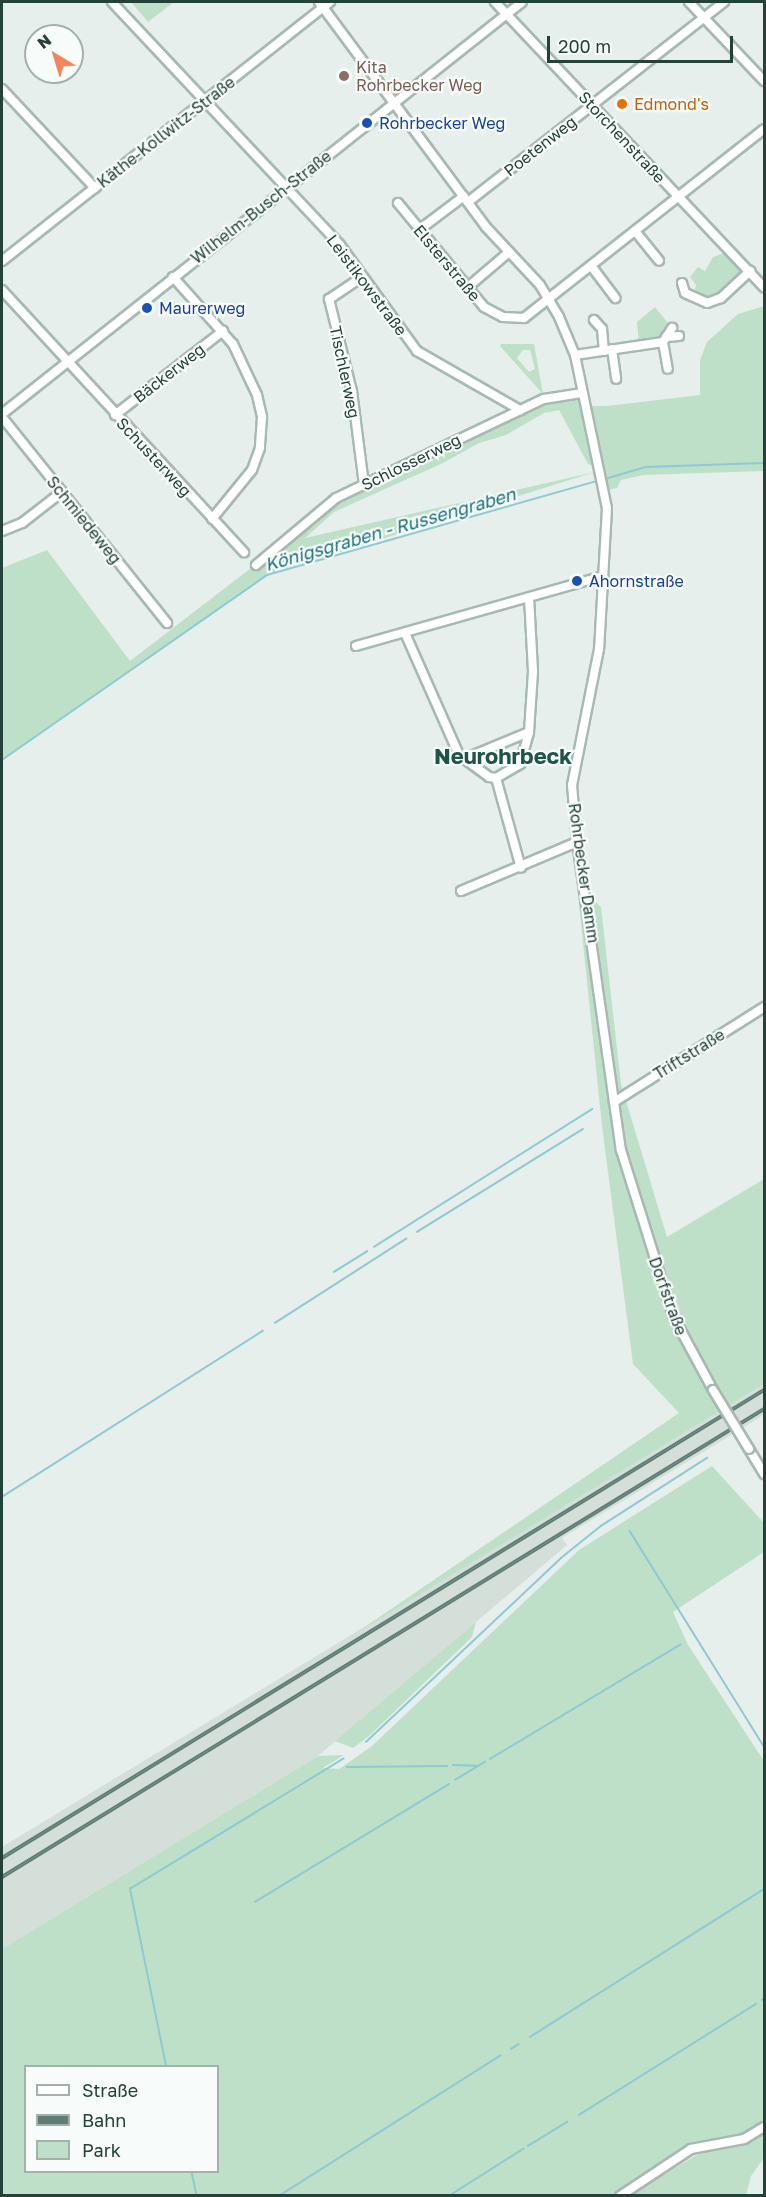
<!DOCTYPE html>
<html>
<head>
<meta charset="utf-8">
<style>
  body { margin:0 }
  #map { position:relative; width:766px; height:2197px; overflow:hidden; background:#e6efeb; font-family:"Golos Text",sans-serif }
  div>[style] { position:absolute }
  .built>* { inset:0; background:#d4dfda }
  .green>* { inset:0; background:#bfe0c8 }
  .stream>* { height:1.5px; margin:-0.75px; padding:0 0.75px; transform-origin:0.75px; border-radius:0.75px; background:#8ec9d4 }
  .roads { filter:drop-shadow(2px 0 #a8b8b2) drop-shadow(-2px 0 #a8b8b2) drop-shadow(0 2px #a8b8b2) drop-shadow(0 -2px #a8b8b2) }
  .minor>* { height:8px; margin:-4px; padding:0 4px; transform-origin:4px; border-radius:4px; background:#fff }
  .rail>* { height:4px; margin-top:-2px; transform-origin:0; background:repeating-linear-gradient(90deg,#f7fbf9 0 4.5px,#5f7d75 0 9px); box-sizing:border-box; border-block:2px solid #5f7d75 }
  .bridges { filter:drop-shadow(2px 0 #a8b8b2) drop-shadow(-2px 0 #a8b8b2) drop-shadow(0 2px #a8b8b2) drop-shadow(0 -2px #a8b8b2) }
  .minor-bridge>* { height:8px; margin:-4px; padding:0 4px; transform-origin:4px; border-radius:4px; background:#fff }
  .dots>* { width:16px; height:16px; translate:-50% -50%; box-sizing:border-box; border:3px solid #f7fbf9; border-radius:50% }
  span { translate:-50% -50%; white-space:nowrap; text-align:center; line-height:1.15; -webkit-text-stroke:4.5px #f7fbf9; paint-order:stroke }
  .education-label { font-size:16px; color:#785e54 }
  .left { translate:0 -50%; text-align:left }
  .food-label { font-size:16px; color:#c56008 }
  .transit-label { font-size:16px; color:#164399 }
  .street-label { font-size:16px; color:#24423a }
  .water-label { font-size:18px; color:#1c6f80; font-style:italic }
  .district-label { font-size:22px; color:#1f5548; font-weight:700 }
  .frame { position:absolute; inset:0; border:3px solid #24423a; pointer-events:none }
  .legend { position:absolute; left:24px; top:2065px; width:195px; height:108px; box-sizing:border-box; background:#f7fbf9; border:2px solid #a3b1ad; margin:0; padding:8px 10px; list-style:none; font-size:18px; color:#24423a }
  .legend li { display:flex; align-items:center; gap:12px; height:30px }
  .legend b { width:30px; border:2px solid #a3b1ad }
  .north { position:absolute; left:24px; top:24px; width:60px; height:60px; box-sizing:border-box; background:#f7fbf9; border:2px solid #a3b1ad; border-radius:50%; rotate:322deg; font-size:16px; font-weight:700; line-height:24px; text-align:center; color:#24423a }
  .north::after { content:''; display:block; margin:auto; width:21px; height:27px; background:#f4845f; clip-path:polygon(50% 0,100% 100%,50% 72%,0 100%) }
  .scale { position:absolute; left:547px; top:36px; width:186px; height:27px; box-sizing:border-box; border:3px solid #24423a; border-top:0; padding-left:8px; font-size:18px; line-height:21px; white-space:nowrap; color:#24423a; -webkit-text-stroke:4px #f7fbf9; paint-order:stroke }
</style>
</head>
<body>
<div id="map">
  <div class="built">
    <i style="clip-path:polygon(764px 1384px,764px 1414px,759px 1418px,562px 1538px,567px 1545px,318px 1756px,2px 1949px,2px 1847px)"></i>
  </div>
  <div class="green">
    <i style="clip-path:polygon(131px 2px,174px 2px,148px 22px)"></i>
    <i style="clip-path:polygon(727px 252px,741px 273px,714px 298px,706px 301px,694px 294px,696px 285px,690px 277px,698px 267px,705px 271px,713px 257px)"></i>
    <i style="clip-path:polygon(764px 306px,764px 471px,644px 475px,621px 480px,617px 488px,607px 490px,603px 470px,588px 464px,559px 410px,544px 413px,506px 435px,479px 443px,443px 463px,334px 512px,305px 538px,595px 472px,267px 575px,2px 760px,2px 568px,47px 550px,130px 661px,336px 503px,546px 401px,583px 399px,588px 406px,607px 406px,700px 395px,700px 360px,707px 342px,738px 314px)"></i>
    <i style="clip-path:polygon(655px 307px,671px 327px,662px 339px,639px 343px,637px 322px)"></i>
    <i style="clip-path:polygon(evenodd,501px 344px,534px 344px,543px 394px,500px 346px,501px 344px,523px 350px,530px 350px,535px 369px,529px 372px,517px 358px,523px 350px)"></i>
    <i style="clip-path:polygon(577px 885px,601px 907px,621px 1084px,667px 1237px,764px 1179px,764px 1384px,350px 1637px,679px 1413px,633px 1364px,602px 1126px)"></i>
    <i style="clip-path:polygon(evenodd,712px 1466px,764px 1523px,764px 1552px,673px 1612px,688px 1645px,764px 1761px,764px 2158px,751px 2176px,746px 2195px,631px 2195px,718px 2142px,653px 2170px,615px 2195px,2px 2195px,2px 1949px,318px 1756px,344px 1755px,323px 1768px,339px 1769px,372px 1746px,579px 1550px,712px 1466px,26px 2066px,218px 2066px,218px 2172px,26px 2172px,26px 2066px)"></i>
    <i style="clip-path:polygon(476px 1622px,472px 1637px,368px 1737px,353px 1748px,335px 1741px)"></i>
  </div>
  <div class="stream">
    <i style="left:605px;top:479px;width:43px;rotate:-16.3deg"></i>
    <i style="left:646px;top:467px;width:118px;rotate:-1.9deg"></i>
    <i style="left:2px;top:760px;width:323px;rotate:-34.9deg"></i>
    <i style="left:267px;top:575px;width:344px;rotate:-15.9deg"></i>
    <i style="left:417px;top:1232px;width:195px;rotate:-31.8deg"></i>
    <i style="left:374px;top:1247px;width:258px;rotate:-32.3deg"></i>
    <i style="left:334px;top:1272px;width:39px;rotate:-32deg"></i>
    <i style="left:275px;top:1323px;width:156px;rotate:-32.7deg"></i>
    <i style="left:2px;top:1497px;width:309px;rotate:-32.5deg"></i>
    <i style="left:630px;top:1531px;width:253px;rotate:58.1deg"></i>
    <i style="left:366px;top:1742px;width:268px;rotate:-43.3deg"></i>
    <i style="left:561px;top:1558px;width:51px;rotate:-38.7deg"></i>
    <i style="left:601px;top:1526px;width:126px;rotate:-32.7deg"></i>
    <i style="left:490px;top:1759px;width:222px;rotate:-31deg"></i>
    <i style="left:453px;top:1765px;width:23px;rotate:2deg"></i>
    <i style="left:347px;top:1767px;width:100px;rotate:-0.6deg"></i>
    <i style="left:455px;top:1780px;width:35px;rotate:-31deg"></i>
    <i style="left:255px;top:1902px;width:227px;rotate:-31.3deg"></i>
    <i style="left:762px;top:2000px;width:2px;rotate:-27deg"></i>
    <i style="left:530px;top:2037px;width:277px;rotate:-32.3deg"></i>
    <i style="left:511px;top:2049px;width:9px;rotate:-32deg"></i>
    <i style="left:166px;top:2066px;width:181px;rotate:-101.5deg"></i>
    <i style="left:130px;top:1889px;width:250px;rotate:-31.4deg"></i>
    <i style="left:579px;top:2115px;width:209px;rotate:-32.1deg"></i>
    <i style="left:528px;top:2146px;width:46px;rotate:-31.6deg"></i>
    <i style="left:192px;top:2172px;width:25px;rotate:78deg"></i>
    <i style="left:279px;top:2196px;width:262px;rotate:-32.4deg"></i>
    <i style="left:449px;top:2196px;width:88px;rotate:-32.4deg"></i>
  </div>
  <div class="roads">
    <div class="minor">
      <i style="left:112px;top:2px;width:333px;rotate:46.8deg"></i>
      <i style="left:340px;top:245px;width:131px;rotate:54deg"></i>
      <i style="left:417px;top:351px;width:119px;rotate:29.8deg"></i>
      <i style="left:319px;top:2px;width:280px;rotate:53.4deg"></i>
      <i style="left:486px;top:227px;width:79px;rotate:47deg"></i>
      <i style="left:540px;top:285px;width:37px;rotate:59deg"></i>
      <i style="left:559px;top:317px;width:41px;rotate:67.2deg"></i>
      <i style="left:575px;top:355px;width:156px;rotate:78.2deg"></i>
      <i style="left:607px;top:508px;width:141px;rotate:93.2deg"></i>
      <i style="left:599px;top:649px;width:139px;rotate:101.2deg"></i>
      <i style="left:572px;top:785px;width:57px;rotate:85deg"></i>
      <i style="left:577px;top:842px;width:311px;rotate:81.9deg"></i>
      <i style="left:621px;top:1150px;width:174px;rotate:72.6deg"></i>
      <i style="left:673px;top:1316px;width:84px;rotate:61.6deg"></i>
      <i style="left:495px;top:2px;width:392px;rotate:46.7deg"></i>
      <i style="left:689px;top:2px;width:109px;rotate:46.5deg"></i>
      <i style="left:2px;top:89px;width:136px;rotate:46.8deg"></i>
      <i style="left:468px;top:202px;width:325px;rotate:-38deg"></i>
      <i style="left:398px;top:203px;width:135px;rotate:50.4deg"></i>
      <i style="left:484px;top:307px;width:21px;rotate:28deg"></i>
      <i style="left:503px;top:317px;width:21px;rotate:3deg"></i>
      <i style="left:524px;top:318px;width:305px;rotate:-38.2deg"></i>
      <i style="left:419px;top:230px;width:56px;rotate:-37.1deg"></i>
      <i style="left:635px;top:231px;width:38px;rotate:51deg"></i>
      <i style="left:2px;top:261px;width:418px;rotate:-38.3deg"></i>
      <i style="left:592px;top:267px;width:39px;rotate:53deg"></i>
      <i style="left:173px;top:277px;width:90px;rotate:48.2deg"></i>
      <i style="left:233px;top:344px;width:56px;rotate:64.8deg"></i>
      <i style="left:257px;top:395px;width:23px;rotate:77deg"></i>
      <i style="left:262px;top:417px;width:31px;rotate:94deg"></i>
      <i style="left:260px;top:448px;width:23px;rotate:110deg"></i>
      <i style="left:252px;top:470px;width:63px;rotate:129.2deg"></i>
      <i style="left:362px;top:277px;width:40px;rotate:146deg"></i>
      <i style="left:329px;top:299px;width:95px;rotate:76deg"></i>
      <i style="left:352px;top:391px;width:95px;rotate:82.7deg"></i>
      <i style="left:682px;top:283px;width:10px;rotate:73deg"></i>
      <i style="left:685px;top:293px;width:24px;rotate:24deg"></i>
      <i style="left:707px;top:303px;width:15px;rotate:-20deg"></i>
      <i style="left:721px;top:298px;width:40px;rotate:-43deg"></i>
      <i style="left:468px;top:287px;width:54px;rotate:-40.5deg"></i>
      <i style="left:2px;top:290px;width:357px;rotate:47.3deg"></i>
      <i style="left:594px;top:320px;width:12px;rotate:48deg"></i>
      <i style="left:602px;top:329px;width:22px;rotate:85deg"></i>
      <i style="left:666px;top:337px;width:13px;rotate:-4deg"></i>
      <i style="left:663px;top:342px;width:17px;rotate:-57deg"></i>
      <i style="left:612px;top:349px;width:30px;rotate:82deg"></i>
      <i style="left:575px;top:355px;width:89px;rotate:-8.4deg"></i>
      <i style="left:663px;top:342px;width:27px;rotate:80deg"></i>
      <i style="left:2px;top:414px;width:663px;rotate:-38.39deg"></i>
      <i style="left:115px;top:415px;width:137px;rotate:-37.9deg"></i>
      <i style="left:2px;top:417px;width:264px;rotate:51.3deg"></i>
      <i style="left:2px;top:531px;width:22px;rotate:-22deg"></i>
      <i style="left:22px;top:523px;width:51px;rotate:-37.8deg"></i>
      <i style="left:256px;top:565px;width:104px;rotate:-39.9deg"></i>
      <i style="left:336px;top:498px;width:230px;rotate:-25.5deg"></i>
      <i style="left:544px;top:399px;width:39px;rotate:-9deg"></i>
      <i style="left:405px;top:633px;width:133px;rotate:66.1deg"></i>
      <i style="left:459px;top:755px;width:37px;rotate:36deg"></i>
      <i style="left:489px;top:777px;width:7px;rotate:8deg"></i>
      <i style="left:356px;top:646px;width:257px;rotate:-15.8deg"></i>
      <i style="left:464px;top:759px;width:70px;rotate:-22.6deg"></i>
      <i style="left:496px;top:778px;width:28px;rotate:-30deg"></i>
      <i style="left:520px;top:764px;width:33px;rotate:-74deg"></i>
      <i style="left:529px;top:732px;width:61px;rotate:-86.2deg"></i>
      <i style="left:533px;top:671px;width:73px;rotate:-93.1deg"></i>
      <i style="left:496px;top:778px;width:93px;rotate:74.5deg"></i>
      <i style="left:461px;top:891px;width:126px;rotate:-22.9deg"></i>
      <i style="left:614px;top:1102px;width:178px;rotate:-32.3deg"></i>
      <i style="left:749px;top:1449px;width:29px;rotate:59deg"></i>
      <i style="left:620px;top:2196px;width:85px;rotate:-33.5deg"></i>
      <i style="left:691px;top:2149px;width:54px;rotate:-10.7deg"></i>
      <i style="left:744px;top:2139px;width:23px;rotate:-31deg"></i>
    </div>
  </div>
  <div class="rail">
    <i style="left:2px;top:1858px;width:894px;rotate:-31.56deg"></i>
    <i style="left:2px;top:1877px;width:894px;rotate:-31.56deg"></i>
  </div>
  <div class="bridges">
    <div class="minor-bridge">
      <i style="left:713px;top:1390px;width:69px;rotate:58.6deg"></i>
    </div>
  </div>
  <div class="dots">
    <i style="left:344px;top:76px;background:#8d6e63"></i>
    <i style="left:622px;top:104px;background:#e8710a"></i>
    <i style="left:367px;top:123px;background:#1a4fb4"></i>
    <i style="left:147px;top:308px;background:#1a4fb4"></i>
    <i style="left:577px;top:581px;background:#1a4fb4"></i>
  </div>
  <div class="education-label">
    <span class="left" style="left:356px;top:76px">Kita<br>Rohrbecker Weg</span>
  </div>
  <div class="food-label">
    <span class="left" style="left:634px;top:104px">Edmond's</span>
  </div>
  <div class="transit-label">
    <span class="left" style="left:379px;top:123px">Rohrbecker Weg</span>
    <span class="left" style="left:159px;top:308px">Maurerweg</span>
    <span class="left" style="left:589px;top:581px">Ahornstraße</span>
  </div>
  <div class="street-label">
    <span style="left:166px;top:132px;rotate:-38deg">Käthe-Kollwitz-Straße</span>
    <span style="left:622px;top:137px;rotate:47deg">Storchenstraße</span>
    <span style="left:540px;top:146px;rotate:-38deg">Poetenweg</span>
    <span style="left:261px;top:207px;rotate:-38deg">Wilhelm-Busch-Straße</span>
    <span style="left:447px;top:263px;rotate:50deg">Elsterstraße</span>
    <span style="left:367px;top:285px;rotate:53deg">Leistikowstraße</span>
    <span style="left:345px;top:372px;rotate:78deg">Tischlerweg</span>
    <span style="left:169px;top:373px;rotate:-38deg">Bäckerweg</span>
    <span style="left:154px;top:457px;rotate:47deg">Schusterweg</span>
    <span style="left:411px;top:462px;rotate:-26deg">Schlosserweg</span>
    <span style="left:84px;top:520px;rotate:51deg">Schmiedeweg</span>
    <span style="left:584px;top:873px;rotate:82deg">Rohrbecker Damm</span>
    <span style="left:689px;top:1054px;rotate:-32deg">Triftstraße</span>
    <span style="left:668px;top:1296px;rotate:70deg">Dorfstraße</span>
  </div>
  <div class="water-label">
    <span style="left:390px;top:529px;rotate:-16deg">Königsgraben - Russengraben</span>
  </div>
  <div class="district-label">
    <span style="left:503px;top:756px">Neurohrbeck</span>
  </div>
  <div class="frame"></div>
  <ul class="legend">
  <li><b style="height:8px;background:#fff"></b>Straße</li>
  <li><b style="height:8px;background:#5f7d75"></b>Bahn</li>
  <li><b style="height:16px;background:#bfe0c8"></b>Park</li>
  </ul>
  <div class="north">N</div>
  <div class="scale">200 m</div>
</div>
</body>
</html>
